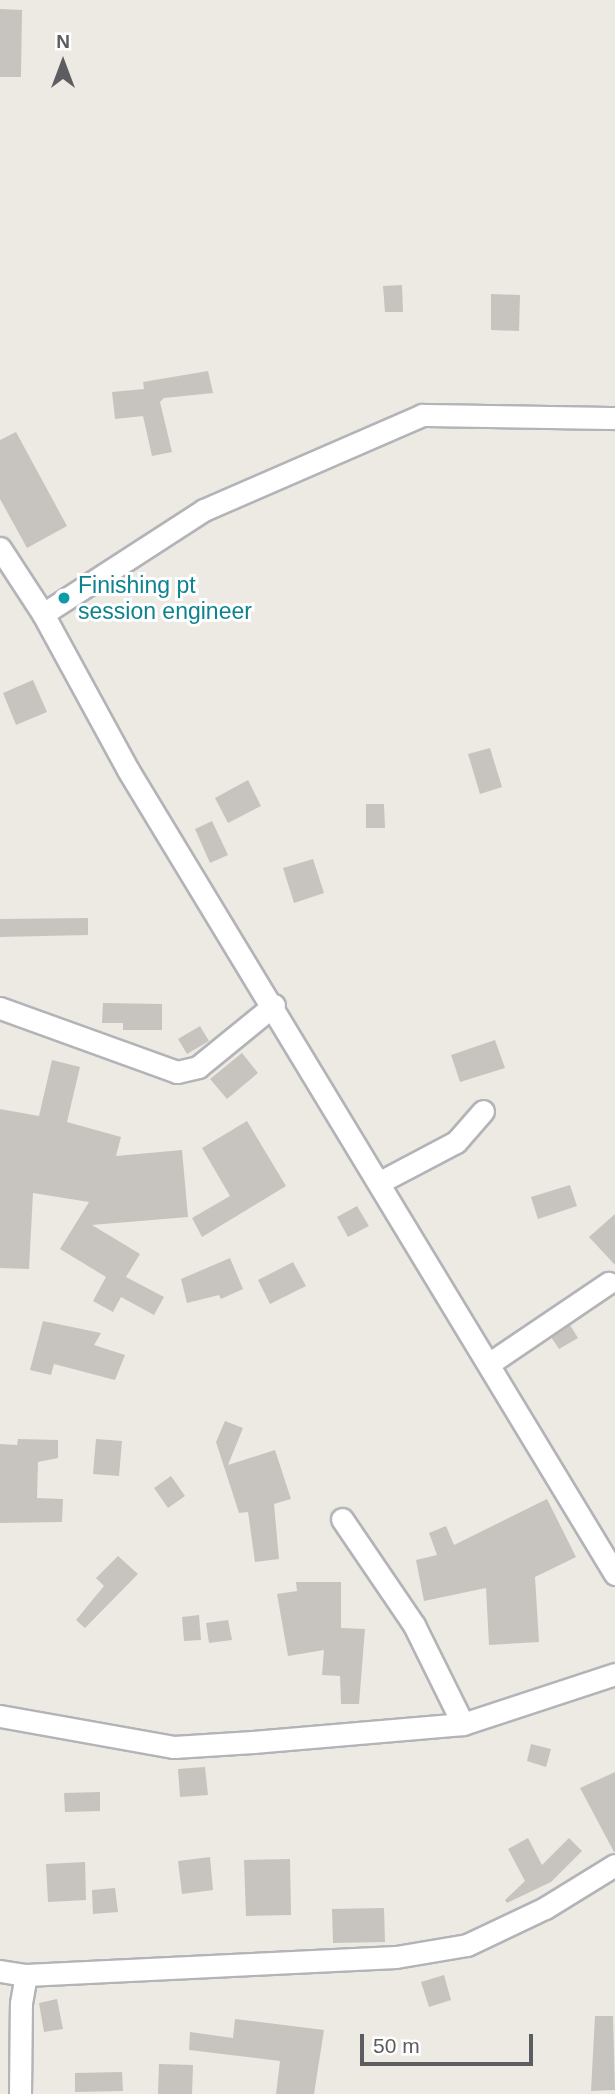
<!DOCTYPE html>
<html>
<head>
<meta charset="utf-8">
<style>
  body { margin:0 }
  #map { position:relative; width:615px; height:2094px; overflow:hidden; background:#eceae2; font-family:Helvetica,sans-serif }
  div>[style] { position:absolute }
  .building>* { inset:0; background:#c7c4bf }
  .roads { filter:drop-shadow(2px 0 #b3b4b8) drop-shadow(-2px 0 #b3b4b8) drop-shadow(0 2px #b3b4b8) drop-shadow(0 -2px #b3b4b8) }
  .minor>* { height:21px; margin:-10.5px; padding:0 10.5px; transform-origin:10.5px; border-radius:10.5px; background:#fff }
  .dots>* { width:19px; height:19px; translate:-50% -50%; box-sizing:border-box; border:4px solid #fff; border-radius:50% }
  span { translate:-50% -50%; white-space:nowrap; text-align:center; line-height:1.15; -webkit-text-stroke:6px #fff; paint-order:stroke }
  .culture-label { font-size:23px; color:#0d838f }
  .left { translate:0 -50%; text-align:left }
  .north { position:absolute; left:28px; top:28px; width:70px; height:70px; -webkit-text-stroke:5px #fff; paint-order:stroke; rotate:0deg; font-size:19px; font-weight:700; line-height:28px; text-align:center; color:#5b5d61 }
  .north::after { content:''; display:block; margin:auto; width:24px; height:32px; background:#5b5d61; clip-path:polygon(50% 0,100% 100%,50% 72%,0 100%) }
  .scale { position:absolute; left:360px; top:2034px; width:173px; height:32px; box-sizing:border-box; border:4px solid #5b5d61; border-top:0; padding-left:9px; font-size:21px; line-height:24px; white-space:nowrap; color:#5b5d61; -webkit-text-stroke:5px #fff; paint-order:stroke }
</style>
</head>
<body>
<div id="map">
  <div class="building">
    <i style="clip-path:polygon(0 9px,22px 10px,21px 77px,0 77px)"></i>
    <i style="clip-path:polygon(402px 285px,403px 312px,385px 312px,383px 286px)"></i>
    <i style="clip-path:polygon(491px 294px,520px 295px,519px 331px,491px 330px)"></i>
    <i style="clip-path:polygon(208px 371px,213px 393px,164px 398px,160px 402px,172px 452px,152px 456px,143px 416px,115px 419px,112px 392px,144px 389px,143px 382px)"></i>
    <i style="clip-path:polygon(16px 432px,67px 526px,27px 548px,0 499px,0 440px)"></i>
    <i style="clip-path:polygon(33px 680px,47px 712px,16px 725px,3px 693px)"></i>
    <i style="clip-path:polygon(490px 748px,502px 787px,480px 794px,468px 754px)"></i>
    <i style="clip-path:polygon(248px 780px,261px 806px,228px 823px,215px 798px)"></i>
    <i style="clip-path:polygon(366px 804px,384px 804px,385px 828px,366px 828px)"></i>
    <i style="clip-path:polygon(212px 821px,228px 855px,210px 863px,195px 829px)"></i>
    <i style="clip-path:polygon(313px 859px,324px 893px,294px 903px,283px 868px)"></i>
    <i style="clip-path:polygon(88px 918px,88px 935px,0 937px,0 919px)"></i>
    <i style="clip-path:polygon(103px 1003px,162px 1004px,162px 1030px,123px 1030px,123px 1023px,102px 1023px)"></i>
    <i style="clip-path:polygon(200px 1026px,209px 1041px,187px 1054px,178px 1039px)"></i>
    <i style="clip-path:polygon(495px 1040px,505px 1068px,460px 1082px,451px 1055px)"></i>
    <i style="clip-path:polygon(242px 1053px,258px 1073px,227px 1099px,210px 1079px)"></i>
    <i style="clip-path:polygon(52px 1060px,80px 1067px,67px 1122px,121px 1137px,116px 1156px,182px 1150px,188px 1217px,92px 1225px,140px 1254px,126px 1277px,164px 1297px,154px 1315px,121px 1297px,113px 1312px,93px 1301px,106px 1277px,60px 1249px,89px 1202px,33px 1193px,29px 1269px,0 1268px,0 1109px,39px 1116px)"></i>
    <i style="clip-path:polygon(247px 1121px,286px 1186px,202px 1237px,192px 1218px,230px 1196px,202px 1148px)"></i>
    <i style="clip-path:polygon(570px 1185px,577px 1206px,538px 1219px,531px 1197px)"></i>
    <i style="clip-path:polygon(357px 1206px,369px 1226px,348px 1237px,337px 1217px)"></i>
    <i style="clip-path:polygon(615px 1214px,615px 1265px,589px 1237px)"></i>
    <i style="clip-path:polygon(230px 1258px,243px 1289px,221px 1299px,219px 1295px,187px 1303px,181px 1279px)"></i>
    <i style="clip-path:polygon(293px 1262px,306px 1286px,270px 1304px,258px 1280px)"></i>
    <i style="clip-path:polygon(43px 1321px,101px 1333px,94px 1345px,125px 1355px,115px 1380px,54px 1364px,51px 1375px,30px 1370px)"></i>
    <i style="clip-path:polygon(570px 1325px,578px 1338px,559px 1349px,551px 1337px)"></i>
    <i style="clip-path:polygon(225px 1421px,243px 1428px,228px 1465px,275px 1450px,291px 1499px,274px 1504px,279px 1559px,255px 1562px,248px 1512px,239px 1513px,216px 1442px)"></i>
    <i style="clip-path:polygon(18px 1439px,58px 1440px,58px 1458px,38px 1462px,37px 1498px,63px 1499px,62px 1522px,0 1523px,0 1444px,17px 1445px)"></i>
    <i style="clip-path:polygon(96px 1439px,122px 1441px,119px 1476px,93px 1474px)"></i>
    <i style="clip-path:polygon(171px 1476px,185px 1496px,168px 1508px,154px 1488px)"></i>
    <i style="clip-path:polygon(547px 1499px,576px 1557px,535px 1577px,539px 1642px,489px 1645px,486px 1588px,424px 1601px,416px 1560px,437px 1555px,429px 1533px,446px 1526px,454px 1545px)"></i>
    <i style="clip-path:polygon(118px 1556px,138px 1574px,85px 1628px,76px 1620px,104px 1586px,96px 1578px)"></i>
    <i style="clip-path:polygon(296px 1582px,341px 1582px,341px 1628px,365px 1629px,359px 1704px,341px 1704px,340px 1676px,322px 1675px,324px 1650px,288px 1656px,277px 1594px,297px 1591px)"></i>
    <i style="clip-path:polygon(199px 1615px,201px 1640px,184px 1641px,182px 1617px)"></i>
    <i style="clip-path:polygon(228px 1620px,232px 1640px,209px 1643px,206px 1623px)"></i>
    <i style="clip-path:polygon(531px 1744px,551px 1749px,546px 1767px,527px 1761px)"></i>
    <i style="clip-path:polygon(205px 1767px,208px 1795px,180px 1797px,178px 1769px)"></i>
    <i style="clip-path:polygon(615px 1772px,615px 1852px,614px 1852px,580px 1788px)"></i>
    <i style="clip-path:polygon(100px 1792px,100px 1811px,65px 1812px,64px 1793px)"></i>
    <i style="clip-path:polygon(528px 1838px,542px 1865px,569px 1838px,582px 1851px,551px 1882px,507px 1903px,505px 1900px,525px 1881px,508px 1849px)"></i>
    <i style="clip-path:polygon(210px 1857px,213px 1890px,182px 1894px,178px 1861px)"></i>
    <i style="clip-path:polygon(290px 1859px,291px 1915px,246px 1916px,244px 1860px)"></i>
    <i style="clip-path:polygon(85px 1862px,86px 1900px,48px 1902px,46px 1864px)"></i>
    <i style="clip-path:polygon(115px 1888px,118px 1912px,93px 1914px,92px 1890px)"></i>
    <i style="clip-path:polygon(384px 1908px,385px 1942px,333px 1943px,332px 1909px)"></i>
    <i style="clip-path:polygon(444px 1975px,451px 2000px,429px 2007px,421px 1982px)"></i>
    <i style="clip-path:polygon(57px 1999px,63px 2029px,44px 2032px,39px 2003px)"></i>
    <i style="clip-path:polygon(595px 2016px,613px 2016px,615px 2090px,591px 2091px)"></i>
    <i style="clip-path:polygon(235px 2019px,324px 2030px,314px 2094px,276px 2094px,280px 2061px,189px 2050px,190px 2032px,233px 2038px)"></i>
    <i style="clip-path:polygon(159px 2064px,193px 2065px,192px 2094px,158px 2094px)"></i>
    <i style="clip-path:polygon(122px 2072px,123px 2091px,75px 2092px,75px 2073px)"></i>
  </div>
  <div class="roads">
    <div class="minor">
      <i style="left:0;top:548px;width:79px;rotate:56.9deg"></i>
      <i style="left:43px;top:614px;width:178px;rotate:61.4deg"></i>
      <i style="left:128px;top:770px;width:940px;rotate:58.8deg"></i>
      <i style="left:43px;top:614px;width:192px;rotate:-32.9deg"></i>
      <i style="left:204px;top:510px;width:238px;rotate:-23.5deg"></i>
      <i style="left:422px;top:415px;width:193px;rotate:0.9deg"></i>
      <i style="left:0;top:1008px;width:188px;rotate:19.9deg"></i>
      <i style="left:177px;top:1072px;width:22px;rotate:-13deg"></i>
      <i style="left:198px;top:1067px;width:98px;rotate:-39.2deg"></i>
      <i style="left:380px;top:1182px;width:86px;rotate:-27.8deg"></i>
      <i style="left:456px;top:1142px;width:41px;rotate:-48.9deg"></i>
      <i style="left:490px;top:1363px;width:143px;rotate:-34.1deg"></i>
      <i style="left:342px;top:1519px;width:128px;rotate:55.8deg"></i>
      <i style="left:414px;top:1625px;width:110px;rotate:63.7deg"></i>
      <i style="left:0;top:1716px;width:177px;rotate:10.1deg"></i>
      <i style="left:174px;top:1747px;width:79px;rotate:-3.6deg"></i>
      <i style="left:253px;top:1742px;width:211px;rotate:-4.9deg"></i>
      <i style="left:463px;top:1724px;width:160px;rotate:-18.2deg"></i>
      <i style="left:0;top:1971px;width:26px;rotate:9deg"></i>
      <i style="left:26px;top:1975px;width:370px;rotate:-2.8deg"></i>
      <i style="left:396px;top:1957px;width:72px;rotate:-9.6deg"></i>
      <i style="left:467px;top:1945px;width:86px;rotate:-25.4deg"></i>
      <i style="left:545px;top:1908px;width:82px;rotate:-31.6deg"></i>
      <i style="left:20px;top:2094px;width:91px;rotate:-89.4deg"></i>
      <i style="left:21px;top:2003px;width:28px;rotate:-80deg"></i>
    </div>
  </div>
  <div class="dots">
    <i style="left:64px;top:598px;background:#0f9aa8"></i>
  </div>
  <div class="culture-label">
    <span class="left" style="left:78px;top:598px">Finishing pt<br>session engineer</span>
  </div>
  <div class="north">N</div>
  <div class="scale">50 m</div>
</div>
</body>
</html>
